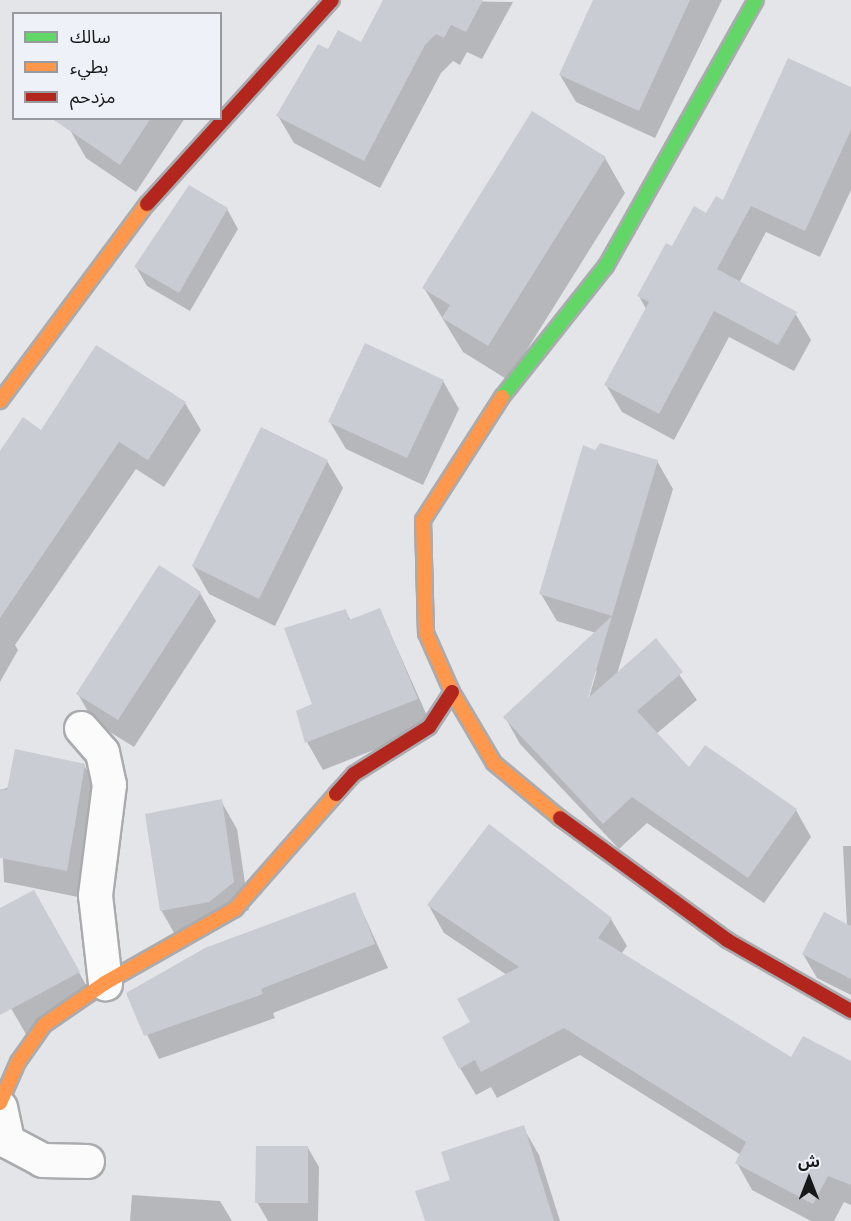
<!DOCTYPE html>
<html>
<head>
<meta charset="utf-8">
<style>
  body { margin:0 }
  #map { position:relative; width:851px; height:1221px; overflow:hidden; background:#e3e5e9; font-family:Ubuntu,"Noto Sans Arabic",sans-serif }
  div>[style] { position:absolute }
  .shadow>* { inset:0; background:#0003 }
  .building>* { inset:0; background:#c9ccd2 }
  .roads { filter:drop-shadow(2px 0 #aaabae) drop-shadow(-2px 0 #aaabae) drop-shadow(0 2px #aaabae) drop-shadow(0 -2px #aaabae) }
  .street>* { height:33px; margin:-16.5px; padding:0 16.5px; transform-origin:16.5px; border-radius:16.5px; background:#fbfbfc }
  .fast>* { height:14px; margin:-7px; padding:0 7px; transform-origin:7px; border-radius:7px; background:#63d668 }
  .slow>* { height:14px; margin:-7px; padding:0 7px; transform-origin:7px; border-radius:7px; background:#ff974d }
  .jam>* { height:14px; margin:-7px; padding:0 7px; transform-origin:7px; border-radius:7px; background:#b3261e }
  span { translate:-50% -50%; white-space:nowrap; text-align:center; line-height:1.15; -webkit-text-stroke:5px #eff1f8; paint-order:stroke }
  .legend { position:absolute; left:12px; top:12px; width:210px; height:108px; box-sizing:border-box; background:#eff1f8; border:2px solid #999a9f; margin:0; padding:8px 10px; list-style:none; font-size:18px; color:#17181a }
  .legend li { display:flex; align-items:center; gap:12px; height:30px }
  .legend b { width:30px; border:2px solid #999a9f }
  .north { position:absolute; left:779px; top:1149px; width:60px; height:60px; -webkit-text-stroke:4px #eff1f8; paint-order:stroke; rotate:0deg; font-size:16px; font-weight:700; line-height:24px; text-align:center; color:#17181a }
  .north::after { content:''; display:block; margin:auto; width:21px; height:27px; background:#17181a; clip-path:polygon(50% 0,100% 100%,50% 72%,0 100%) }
</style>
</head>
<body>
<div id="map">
  <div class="shadow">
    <i style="clip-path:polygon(385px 0,513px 2px,482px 59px,467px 52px,460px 65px,453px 61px,441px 73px,380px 188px,294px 143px,278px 116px,328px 51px,361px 44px)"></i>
    <i style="clip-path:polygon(594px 0,722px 0,655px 138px,576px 102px,560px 75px)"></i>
    <i style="clip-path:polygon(851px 89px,851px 190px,820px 257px,766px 232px,739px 283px,795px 313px,811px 340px,794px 371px,729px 337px,674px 440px,622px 412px,606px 385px,646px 309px,639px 296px,673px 248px,707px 215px)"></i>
    <i style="clip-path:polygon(78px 118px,185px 118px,136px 192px,86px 158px,70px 130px)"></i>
    <i style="clip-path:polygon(605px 158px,625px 193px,508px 380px,463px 352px,424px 288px)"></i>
    <i style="clip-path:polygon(189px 187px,227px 209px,238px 229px,190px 311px,147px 286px,136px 267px)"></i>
    <i style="clip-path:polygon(443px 381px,459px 409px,423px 485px,346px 449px,330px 422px)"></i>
    <i style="clip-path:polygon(185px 403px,201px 430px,164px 487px,136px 469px,15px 645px,18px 650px,0 682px,0 454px,42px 432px)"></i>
    <i style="clip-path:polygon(evenodd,596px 452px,657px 461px,673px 489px,617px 674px,655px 640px,697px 700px,656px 734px,690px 770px,796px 810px,811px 837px,764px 903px,647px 823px,619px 849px,520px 744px,505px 717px,596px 633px,557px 621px,541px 594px,596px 452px,597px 670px,587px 705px,584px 705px,593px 674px,597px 670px)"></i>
    <i style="clip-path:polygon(327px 461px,343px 488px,275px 626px,209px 594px,193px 566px)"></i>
    <i style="clip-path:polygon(200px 593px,216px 621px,134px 747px,94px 722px,78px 694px)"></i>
    <i style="clip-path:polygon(380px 610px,432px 727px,323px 770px,307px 742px,345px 611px,351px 621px)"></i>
    <i style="clip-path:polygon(84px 765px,100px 793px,83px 898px,4px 882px,0 790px)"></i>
    <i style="clip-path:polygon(221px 801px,237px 829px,249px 910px,177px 938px,161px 910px)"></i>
    <i style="clip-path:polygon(843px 846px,851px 846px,851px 995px,817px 978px,803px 954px,847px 926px)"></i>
    <i style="clip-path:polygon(354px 893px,388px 968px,273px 1013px,275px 1018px,159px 1059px,127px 994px)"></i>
    <i style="clip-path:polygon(429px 906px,611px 919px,627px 946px,621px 954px,792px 1059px,851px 1063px,851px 1205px,844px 1202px,834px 1221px,811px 1221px,752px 1190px,737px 1163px,741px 1155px,580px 1055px,497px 1098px,491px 1087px,476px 1095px,460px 1068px,472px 1023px,507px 975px,444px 933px)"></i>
    <i style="clip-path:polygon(0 910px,50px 919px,94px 1000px,27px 1036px,0 989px)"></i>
    <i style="clip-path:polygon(523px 1127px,539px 1155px,560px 1221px,426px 1221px,452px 1181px)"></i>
    <i style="clip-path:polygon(308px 1148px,319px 1167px,318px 1221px,268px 1221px,257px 1202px)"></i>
    <i style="clip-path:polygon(132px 1195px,220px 1201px,232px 1221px,130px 1221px)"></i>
  </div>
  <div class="building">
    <i style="clip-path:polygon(383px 0,483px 0,466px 32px,451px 25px,444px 38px,436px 34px,425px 45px,364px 161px,276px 116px,318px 44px,328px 49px,338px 30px,361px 42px)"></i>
    <i style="clip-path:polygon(593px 0,690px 0,639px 111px,559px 75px)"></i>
    <i style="clip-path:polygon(788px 58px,851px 87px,851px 130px,805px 231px,751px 206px,717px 269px,797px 312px,778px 345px,714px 311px,659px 414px,604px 385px,649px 302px,637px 296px,666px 243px,672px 246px,694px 206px,706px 213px,716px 196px,723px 200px)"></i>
    <i style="clip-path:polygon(532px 111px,606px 157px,488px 346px,442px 318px,450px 305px,422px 288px)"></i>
    <i style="clip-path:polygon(51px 118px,151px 118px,120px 165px)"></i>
    <i style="clip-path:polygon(189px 185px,228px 208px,179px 293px,134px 267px)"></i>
    <i style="clip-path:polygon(365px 343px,444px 380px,407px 458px,328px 422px)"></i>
    <i style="clip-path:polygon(96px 345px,186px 402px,148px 460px,119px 442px,0 618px,0 451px,23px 417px,41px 430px)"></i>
    <i style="clip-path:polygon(261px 427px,328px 460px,259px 599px,192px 566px)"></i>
    <i style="clip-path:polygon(600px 443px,658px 460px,612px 616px,539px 594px,583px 445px,595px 450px)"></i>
    <i style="clip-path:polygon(159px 565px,201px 592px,118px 720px,76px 694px)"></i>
    <i style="clip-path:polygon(380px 608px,418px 699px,305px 743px,296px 711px,312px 704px,284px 628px,346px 609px,349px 620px)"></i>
    <i style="clip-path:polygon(612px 616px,588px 698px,656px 638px,683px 672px,637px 711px,689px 767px,705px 745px,797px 809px,748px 878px,632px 797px,603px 824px,503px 717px)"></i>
    <i style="clip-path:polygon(15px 749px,85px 764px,67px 871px,0 858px,0 789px,7px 790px)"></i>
    <i style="clip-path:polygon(222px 799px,234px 882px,209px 902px,160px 911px,145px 814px)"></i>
    <i style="clip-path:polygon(489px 824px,612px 918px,598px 938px,791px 1057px,803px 1036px,851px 1061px,851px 1185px,828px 1176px,813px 1204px,735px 1163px,746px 1142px,564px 1028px,481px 1072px,475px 1060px,459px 1069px,442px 1037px,470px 1022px,457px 999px,519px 967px,427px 905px)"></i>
    <i style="clip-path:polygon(34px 890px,80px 972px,0 1015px,0 908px)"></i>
    <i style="clip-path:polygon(355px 892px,375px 944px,261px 989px,263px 994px,144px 1036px,126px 993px,205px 948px)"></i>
    <i style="clip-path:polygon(824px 912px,851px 926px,851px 979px,802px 954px)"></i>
    <i style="clip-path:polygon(524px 1125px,554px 1221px,425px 1221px,415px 1191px,450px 1180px,441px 1152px)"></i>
    <i style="clip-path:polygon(256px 1146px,308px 1146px,308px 1203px,255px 1203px)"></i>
  </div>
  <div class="roads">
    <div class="street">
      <i style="left:81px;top:728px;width:32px;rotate:49deg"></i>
      <i style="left:102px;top:752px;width:33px;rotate:78deg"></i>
      <i style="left:109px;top:784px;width:112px;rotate:97.2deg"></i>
      <i style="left:95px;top:895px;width:89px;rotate:83.5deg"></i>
      <i style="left:0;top:1107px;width:35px;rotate:78deg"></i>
      <i style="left:7px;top:1141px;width:40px;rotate:28deg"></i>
      <i style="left:42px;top:1160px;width:45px;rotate:1.3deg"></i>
    </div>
    <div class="fast">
      <i style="left:502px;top:397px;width:167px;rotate:-51.6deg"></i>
      <i style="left:606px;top:266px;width:305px;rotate:-60.6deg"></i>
    </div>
    <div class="slow">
      <i style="left:502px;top:397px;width:146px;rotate:122.7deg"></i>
      <i style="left:423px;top:520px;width:113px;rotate:88.5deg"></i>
      <i style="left:426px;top:633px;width:64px;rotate:66.2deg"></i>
      <i style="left:452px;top:692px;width:82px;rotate:59.4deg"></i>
      <i style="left:494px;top:763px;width:86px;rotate:39.8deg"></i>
      <i style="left:0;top:401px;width:246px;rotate:-53.3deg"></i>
      <i style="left:0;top:1103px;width:45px;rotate:-66.3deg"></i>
      <i style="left:18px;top:1062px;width:45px;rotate:-54.9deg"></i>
      <i style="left:44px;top:1025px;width:74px;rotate:-34.5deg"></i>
      <i style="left:105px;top:983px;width:150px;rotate:-29.6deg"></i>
      <i style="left:235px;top:909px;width:153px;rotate:-48.7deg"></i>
    </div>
    <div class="jam">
      <i style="left:147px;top:204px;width:275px;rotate:-47.8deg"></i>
      <i style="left:336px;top:794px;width:27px;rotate:-48deg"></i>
      <i style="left:354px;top:774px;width:89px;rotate:-32.1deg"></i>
      <i style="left:429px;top:727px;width:42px;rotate:-56.7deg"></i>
      <i style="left:560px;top:818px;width:207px;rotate:36.1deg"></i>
      <i style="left:727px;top:940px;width:143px;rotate:29.8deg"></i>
    </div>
  </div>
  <ul class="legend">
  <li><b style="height:8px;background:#63d668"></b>سالك</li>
  <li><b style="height:8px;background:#ff974d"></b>بطيء</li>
  <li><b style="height:8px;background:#b3261e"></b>مزدحم</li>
  </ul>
  <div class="north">ش</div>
</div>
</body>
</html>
